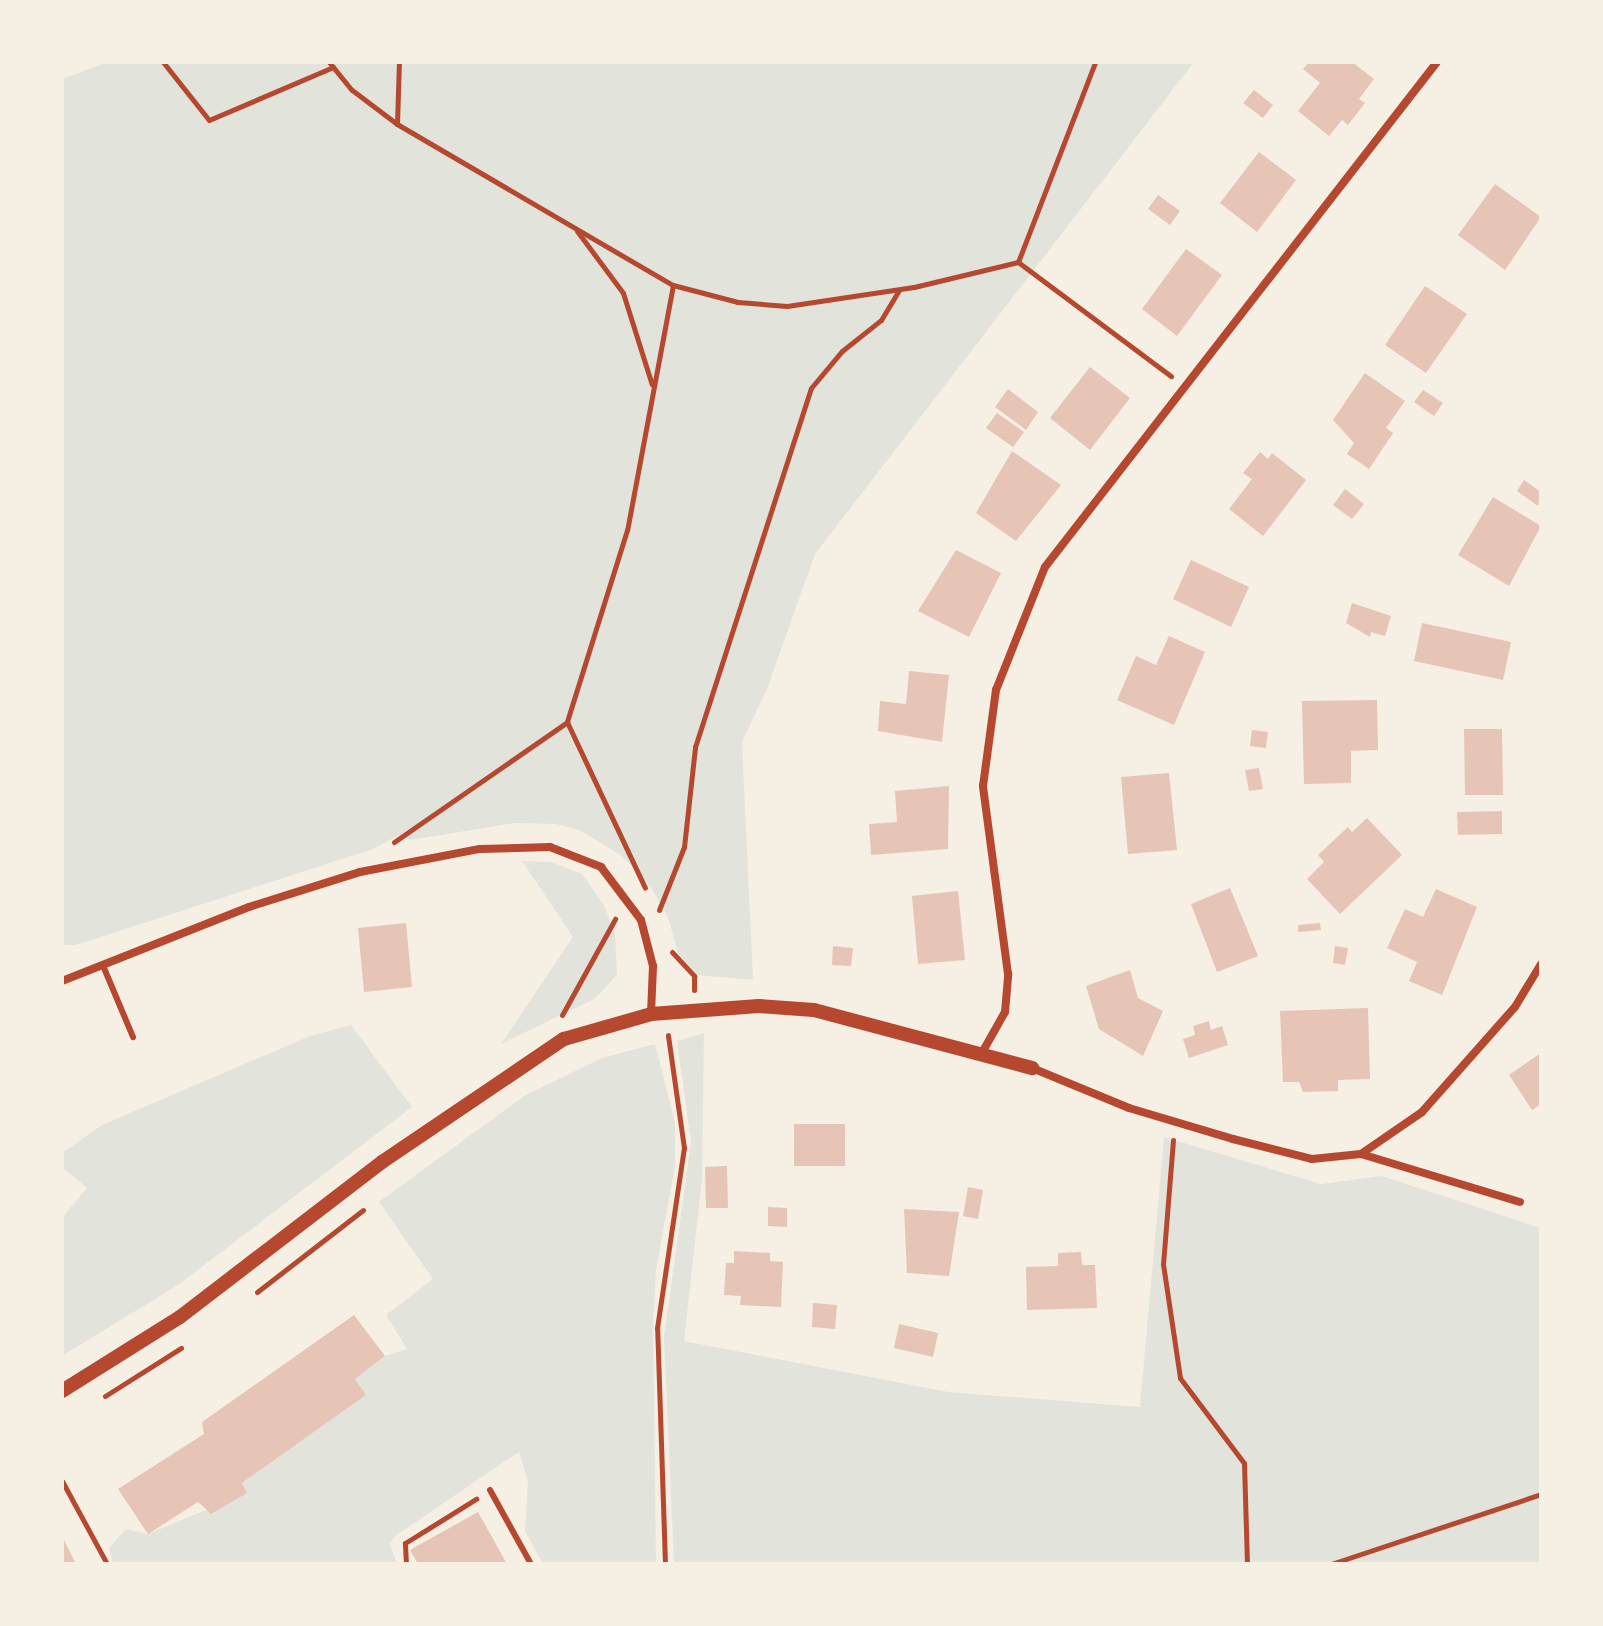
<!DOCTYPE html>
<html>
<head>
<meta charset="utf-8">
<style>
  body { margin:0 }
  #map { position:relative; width:1603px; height:1626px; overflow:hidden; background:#f6efe4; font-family:Roboto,sans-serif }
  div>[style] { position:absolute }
  .green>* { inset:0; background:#e2e4dc }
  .building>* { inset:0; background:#e6c5b7 }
  .path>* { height:5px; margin:-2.5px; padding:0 2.5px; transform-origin:2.5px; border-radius:2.5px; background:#b5482f }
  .service>* { height:6px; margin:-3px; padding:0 3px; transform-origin:3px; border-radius:3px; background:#b5482f }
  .minor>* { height:8px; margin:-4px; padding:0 4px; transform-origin:4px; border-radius:4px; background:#b5482f }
  .tertiary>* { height:14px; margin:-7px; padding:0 7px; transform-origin:7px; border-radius:7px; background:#b5482f }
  span { translate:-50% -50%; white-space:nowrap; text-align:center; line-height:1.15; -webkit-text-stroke:7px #f6efe4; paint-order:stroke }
  .frame { position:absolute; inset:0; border:64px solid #f6efe4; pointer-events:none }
</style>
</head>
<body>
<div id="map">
  <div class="green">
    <i style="clip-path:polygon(108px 62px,1194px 62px,815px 554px,767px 689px,742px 742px,753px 980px,697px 975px,678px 953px,668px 917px,650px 886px,621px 855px,579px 830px,556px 824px,514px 823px,410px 840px,399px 835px,373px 849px,76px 945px,62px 945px,62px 79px)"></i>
    <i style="clip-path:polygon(522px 861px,551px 862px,582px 874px,604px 905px,615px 934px,617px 975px,594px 999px,501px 1044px,573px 937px)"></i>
    <i style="clip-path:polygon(351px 1025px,412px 1107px,178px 1285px,62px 1356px,62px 1218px,87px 1188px,62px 1167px,62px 1153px,102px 1125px,310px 1036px)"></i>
    <i style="clip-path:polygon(704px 1033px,702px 1179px,684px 1341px,948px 1392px,1140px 1407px,1164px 1137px,1321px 1184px,1382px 1176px,1541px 1228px,1541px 1564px,674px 1564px,664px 1337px,691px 1142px,677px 1041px)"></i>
    <i style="clip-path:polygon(655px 1044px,675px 1123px,675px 1166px,656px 1270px,653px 1322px,656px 1564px,543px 1564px,525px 1531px,528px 1482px,519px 1452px,395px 1536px,390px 1544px,397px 1564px,113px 1564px,109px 1548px,126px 1529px,148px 1534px,247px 1493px,242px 1483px,366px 1395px,355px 1379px,385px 1356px,407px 1349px,386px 1315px,433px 1279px,379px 1202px,524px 1096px,602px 1058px)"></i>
  </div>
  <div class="building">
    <i style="clip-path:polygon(1309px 62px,1352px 62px,1374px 79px,1359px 99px,1365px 103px,1348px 125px,1342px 120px,1329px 136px,1298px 111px,1320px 83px,1303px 69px)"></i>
    <i style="clip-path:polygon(1254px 90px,1273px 105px,1263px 118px,1243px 103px)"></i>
    <i style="clip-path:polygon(1259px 152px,1296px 180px,1257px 232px,1220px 203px)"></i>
    <i style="clip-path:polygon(1495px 184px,1541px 217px,1505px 270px,1458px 235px)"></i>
    <i style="clip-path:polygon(1158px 195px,1180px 211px,1170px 225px,1148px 209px)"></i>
    <i style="clip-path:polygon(1186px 249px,1222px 275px,1177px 336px,1142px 309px)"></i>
    <i style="clip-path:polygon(1425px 286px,1467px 314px,1426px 373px,1385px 345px)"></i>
    <i style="clip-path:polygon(1090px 367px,1130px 398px,1090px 450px,1050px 418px)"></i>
    <i style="clip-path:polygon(1365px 373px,1405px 401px,1386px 428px,1393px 433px,1369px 469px,1347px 454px,1354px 443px,1333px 420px)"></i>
    <i style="clip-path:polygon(1008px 389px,1038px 412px,1026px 430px,995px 407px)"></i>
    <i style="clip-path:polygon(1423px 390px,1443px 403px,1434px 416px,1414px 402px)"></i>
    <i style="clip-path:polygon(997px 413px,1024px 432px,1013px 447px,986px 428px)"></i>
    <i style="clip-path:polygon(1012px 451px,1061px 485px,1016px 541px,976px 513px)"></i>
    <i style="clip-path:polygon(1260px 452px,1268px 459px,1272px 453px,1306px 480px,1263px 536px,1229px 509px,1252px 479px,1243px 473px)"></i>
    <i style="clip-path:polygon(1524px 480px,1541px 492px,1538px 506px,1517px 491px)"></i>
    <i style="clip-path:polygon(1345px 489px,1364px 504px,1352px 519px,1333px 505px)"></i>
    <i style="clip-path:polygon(1493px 497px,1541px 526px,1509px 586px,1458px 555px)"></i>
    <i style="clip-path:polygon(956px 550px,1001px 573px,969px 637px,918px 611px)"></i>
    <i style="clip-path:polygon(1191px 560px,1249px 587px,1231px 627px,1173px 599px)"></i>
    <i style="clip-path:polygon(1352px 603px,1391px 616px,1385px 636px,1371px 632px,1370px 637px,1346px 623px)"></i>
    <i style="clip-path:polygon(1422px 623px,1511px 642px,1503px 680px,1414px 661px)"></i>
    <i style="clip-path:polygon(1169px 636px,1205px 652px,1174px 725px,1117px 700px,1136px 656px,1156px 665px)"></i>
    <i style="clip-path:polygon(909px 671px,949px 675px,942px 742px,878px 731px,880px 701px,906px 704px)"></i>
    <i style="clip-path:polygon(1377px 700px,1378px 750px,1351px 751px,1351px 783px,1304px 784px,1302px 701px)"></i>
    <i style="clip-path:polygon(1464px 729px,1502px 729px,1503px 795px,1465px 795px)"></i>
    <i style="clip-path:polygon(1252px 730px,1268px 732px,1266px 748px,1250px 746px)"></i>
    <i style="clip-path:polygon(1259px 768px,1263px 789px,1249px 791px,1245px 770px)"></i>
    <i style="clip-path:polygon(1169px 773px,1177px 850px,1128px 854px,1121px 777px)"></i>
    <i style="clip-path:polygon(949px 786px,948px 849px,871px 855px,869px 824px,897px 822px,895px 791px)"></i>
    <i style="clip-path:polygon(1502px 811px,1502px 834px,1458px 835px,1457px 812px)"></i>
    <i style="clip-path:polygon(1367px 818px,1402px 855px,1340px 914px,1307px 879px,1324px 862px,1318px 855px,1348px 827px,1352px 832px)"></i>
    <i style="clip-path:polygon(1230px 888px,1258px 956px,1217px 972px,1191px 904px)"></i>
    <i style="clip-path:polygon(1436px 889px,1477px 907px,1442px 995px,1409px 981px,1417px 962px,1387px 948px,1405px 909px,1423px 917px)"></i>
    <i style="clip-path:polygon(958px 891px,965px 960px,918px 964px,912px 896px)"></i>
    <i style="clip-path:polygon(406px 923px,412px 987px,364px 992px,358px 928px)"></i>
    <i style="clip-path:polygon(1320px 923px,1321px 930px,1298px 932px,1298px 925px)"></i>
    <i style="clip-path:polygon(833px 946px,853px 948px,851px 966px,832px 965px)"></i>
    <i style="clip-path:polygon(1335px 946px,1348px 948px,1345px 965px,1333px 963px)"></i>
    <i style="clip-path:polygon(1130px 970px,1138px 998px,1163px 1011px,1143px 1056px,1099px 1029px,1086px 986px)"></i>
    <i style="clip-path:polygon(1368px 1008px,1370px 1079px,1338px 1080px,1338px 1091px,1303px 1092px,1299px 1082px,1283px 1082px,1280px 1011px)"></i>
    <i style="clip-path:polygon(1209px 1021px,1211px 1030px,1222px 1026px,1228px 1045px,1189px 1058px,1183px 1039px,1195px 1035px,1193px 1026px)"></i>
    <i style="clip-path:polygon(1541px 1053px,1541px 1104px,1532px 1110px,1509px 1075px)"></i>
    <i style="clip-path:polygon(794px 1124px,845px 1124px,845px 1166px,794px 1166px)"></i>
    <i style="clip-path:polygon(727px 1166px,728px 1208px,706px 1208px,705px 1167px)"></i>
    <i style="clip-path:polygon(968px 1187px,983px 1190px,978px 1219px,963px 1216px)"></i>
    <i style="clip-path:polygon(768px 1207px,787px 1208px,787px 1227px,768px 1226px)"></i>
    <i style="clip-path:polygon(904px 1209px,959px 1212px,949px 1276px,907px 1273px)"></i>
    <i style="clip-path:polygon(734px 1251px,770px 1253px,770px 1261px,783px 1262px,781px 1307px,740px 1305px,741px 1296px,724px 1295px,726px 1263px,734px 1263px)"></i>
    <i style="clip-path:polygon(1081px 1252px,1082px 1265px,1095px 1265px,1097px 1308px,1027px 1310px,1026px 1267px,1058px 1266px,1058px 1253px)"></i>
    <i style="clip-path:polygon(813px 1303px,837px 1305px,835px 1329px,812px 1327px)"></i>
    <i style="clip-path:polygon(354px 1315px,385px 1356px,355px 1379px,366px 1395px,242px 1483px,247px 1493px,211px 1514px,198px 1502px,148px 1534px,118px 1489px,204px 1434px,202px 1422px)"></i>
    <i style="clip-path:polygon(899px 1324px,938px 1333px,933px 1357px,894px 1348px)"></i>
    <i style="clip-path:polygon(478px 1512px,507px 1564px,418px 1564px,410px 1550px)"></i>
    <i style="clip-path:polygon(62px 1536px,76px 1564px,62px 1564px)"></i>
  </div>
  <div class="path">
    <i style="left:163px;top:62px;width:74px;rotate:51.6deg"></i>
    <i style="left:209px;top:120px;width:135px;rotate:-23.1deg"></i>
    <i style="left:329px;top:62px;width:36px;rotate:51deg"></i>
    <i style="left:352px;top:90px;width:56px;rotate:37.1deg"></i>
    <i style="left:397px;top:124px;width:320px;rotate:30.3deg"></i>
    <i style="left:673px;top:285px;width:249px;rotate:100.6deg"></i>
    <i style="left:627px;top:530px;width:201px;rotate:107.4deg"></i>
    <i style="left:567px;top:722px;width:183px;rotate:64.8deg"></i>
    <i style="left:397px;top:124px;width:62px;rotate:-88.2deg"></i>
    <i style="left:577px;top:231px;width:77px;rotate:53.4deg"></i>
    <i style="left:623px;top:293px;width:96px;rotate:72.5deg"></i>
    <i style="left:1018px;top:262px;width:191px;rotate:36.7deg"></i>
    <i style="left:673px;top:285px;width:67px;rotate:14.7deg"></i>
    <i style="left:738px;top:302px;width:49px;rotate:4.7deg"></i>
    <i style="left:787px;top:306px;width:128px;rotate:-8.5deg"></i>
    <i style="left:914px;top:287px;width:107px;rotate:-13.5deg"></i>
    <i style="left:1018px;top:262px;width:214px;rotate:-68.9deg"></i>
    <i style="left:394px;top:842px;width:211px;rotate:-34.7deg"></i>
    <i style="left:659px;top:910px;width:68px;rotate:-68.4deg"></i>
    <i style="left:684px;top:847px;width:101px;rotate:-83.7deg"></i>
    <i style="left:695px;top:747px;width:377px;rotate:-72.1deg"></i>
    <i style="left:811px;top:388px;width:48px;rotate:-50deg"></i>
    <i style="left:842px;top:351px;width:50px;rotate:-38.5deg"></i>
    <i style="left:881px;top:320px;width:35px;rotate:-59deg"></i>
    <i style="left:672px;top:952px;width:33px;rotate:47deg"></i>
    <i style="left:694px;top:976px;width:14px;rotate:90deg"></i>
    <i style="left:562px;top:1015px;width:110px;rotate:-61.1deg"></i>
    <i style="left:1173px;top:1140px;width:124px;rotate:94.6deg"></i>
    <i style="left:1163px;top:1264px;width:115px;rotate:81.5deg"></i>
    <i style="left:1180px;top:1378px;width:106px;rotate:53deg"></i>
    <i style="left:1244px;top:1463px;width:101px;rotate:88.3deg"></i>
    <i style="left:257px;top:1292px;width:134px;rotate:-37.7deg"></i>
    <i style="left:105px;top:1396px;width:90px;rotate:-32.3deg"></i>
    <i style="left:62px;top:1481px;width:94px;rotate:61.5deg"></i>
    <i style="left:406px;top:1564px;width:21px;rotate:-93deg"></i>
    <i style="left:405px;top:1543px;width:84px;rotate:-31.8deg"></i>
    <i style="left:665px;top:1564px;width:236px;rotate:-91.9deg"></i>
    <i style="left:657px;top:1328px;width:182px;rotate:-81.5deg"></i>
    <i style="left:684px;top:1148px;width:114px;rotate:-98.1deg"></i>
    <i style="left:1331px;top:1564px;width:221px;rotate:-18.4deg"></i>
  </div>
  <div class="service">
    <i style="left:104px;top:968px;width:75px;rotate:67.2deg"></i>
    <i style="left:490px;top:1490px;width:85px;rotate:61deg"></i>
  </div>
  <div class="minor">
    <i style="left:62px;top:981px;width:201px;rotate:-21.6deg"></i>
    <i style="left:249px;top:907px;width:116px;rotate:-17.5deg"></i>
    <i style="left:360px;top:872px;width:122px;rotate:-10.9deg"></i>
    <i style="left:480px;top:849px;width:70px;rotate:-1.6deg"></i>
    <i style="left:550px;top:847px;width:55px;rotate:21.4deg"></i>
    <i style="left:601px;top:867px;width:66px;rotate:53deg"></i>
    <i style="left:641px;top:920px;width:48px;rotate:75.4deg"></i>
    <i style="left:653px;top:966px;width:48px;rotate:92.4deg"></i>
    <i style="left:983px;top:1051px;width:45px;rotate:-60.6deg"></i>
    <i style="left:1005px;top:1012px;width:38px;rotate:-85deg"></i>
    <i style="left:1008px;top:974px;width:190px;rotate:-97.6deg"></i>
    <i style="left:983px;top:786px;width:97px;rotate:-82.3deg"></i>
    <i style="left:996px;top:690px;width:132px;rotate:-68.3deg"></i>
    <i style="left:1045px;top:567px;width:639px;rotate:-52.18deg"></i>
    <i style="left:1032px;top:1068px;width:105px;rotate:22.4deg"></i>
    <i style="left:1129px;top:1108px;width:109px;rotate:16.6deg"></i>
    <i style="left:1233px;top:1139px;width:81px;rotate:14.2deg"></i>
    <i style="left:1312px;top:1159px;width:49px;rotate:-5.8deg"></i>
    <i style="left:1361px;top:1154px;width:166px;rotate:16.8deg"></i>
    <i style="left:1361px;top:1154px;width:74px;rotate:-34.5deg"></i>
    <i style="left:1422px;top:1112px;width:140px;rotate:-48.5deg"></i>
    <i style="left:1515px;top:1007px;width:50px;rotate:-58.8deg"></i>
  </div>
  <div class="tertiary">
    <i style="left:62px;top:1391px;width:139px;rotate:-32.1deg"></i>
    <i style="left:180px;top:1317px;width:255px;rotate:-37.5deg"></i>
    <i style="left:382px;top:1162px;width:220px;rotate:-34.1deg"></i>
    <i style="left:564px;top:1039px;width:91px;rotate:-16deg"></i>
    <i style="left:651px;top:1014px;width:108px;rotate:-4.2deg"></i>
    <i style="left:759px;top:1006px;width:55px;rotate:4.2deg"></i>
    <i style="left:814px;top:1010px;width:226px;rotate:14.9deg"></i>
  </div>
  <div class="frame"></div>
</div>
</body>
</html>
